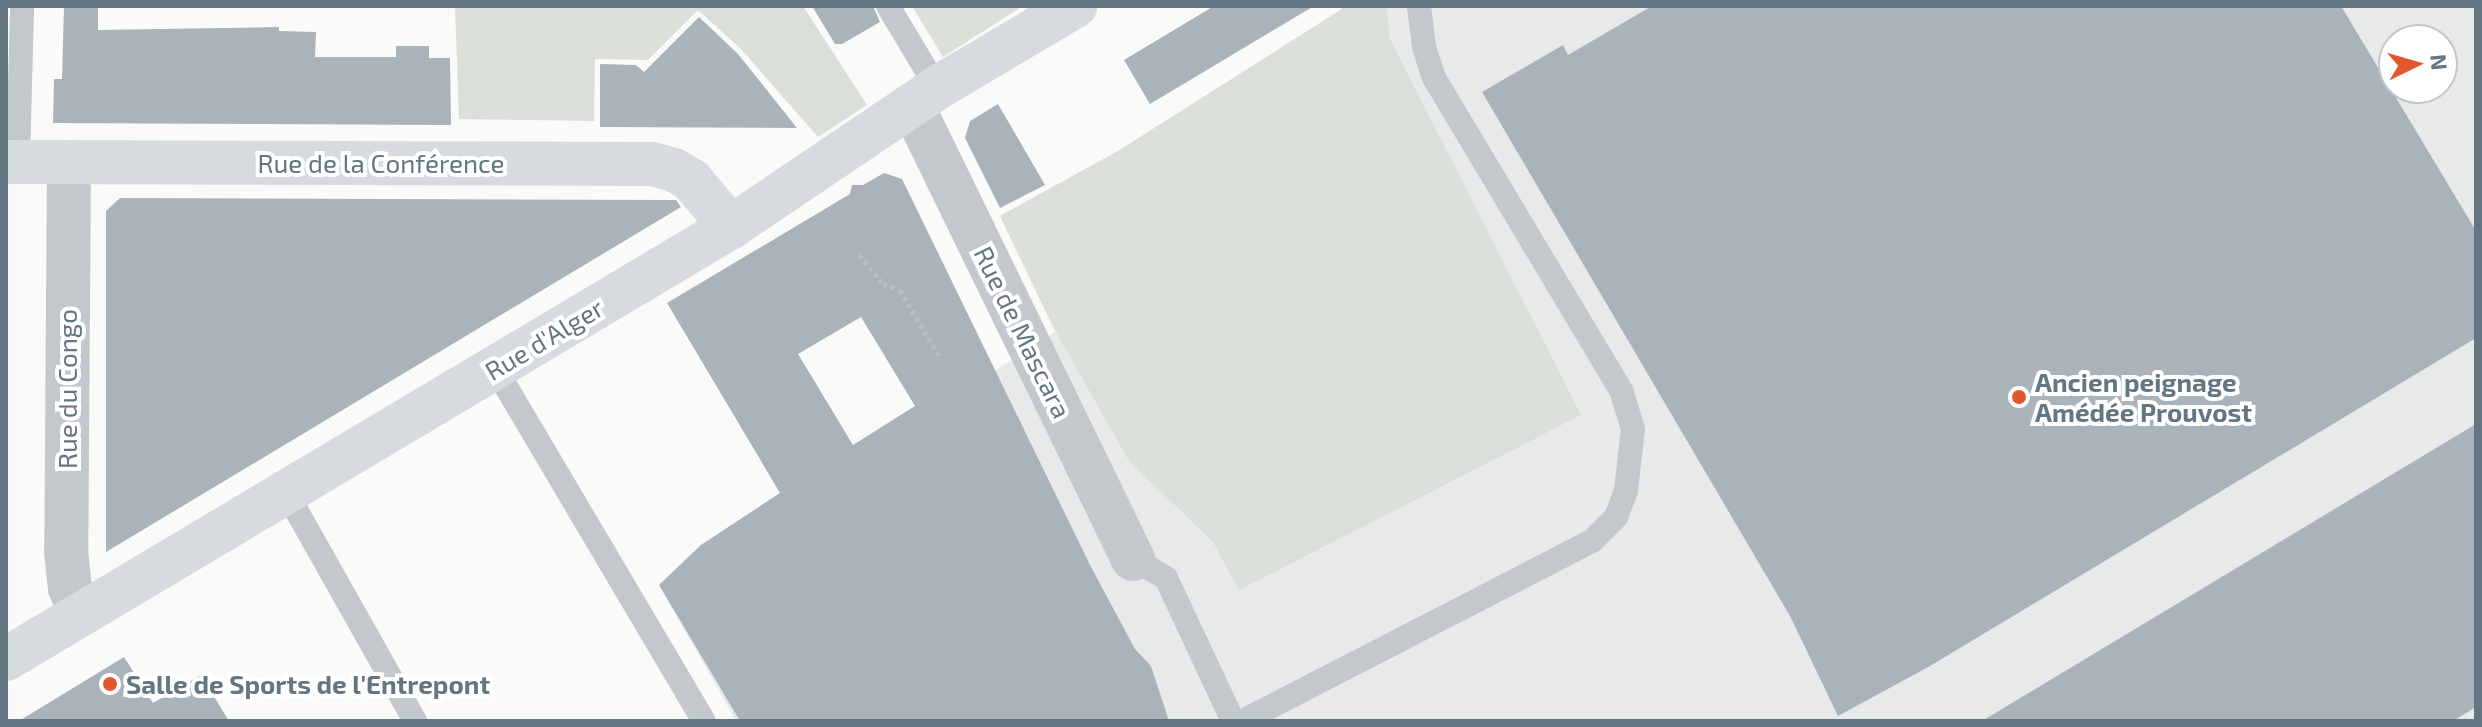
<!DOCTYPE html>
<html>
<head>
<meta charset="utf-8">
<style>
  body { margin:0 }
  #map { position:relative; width:2482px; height:727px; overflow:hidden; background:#fafaf8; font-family:"Exo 2",sans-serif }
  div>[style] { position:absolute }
  .built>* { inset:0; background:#e8e9e9 }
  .green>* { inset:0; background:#dadfd7 }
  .building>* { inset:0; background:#aab3b9 }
  .path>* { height:5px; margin-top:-2.5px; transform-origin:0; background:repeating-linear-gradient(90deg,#bbbfc2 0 4px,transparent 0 8px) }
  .lane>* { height:24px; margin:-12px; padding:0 12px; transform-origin:12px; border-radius:12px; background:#c3c8cc }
  .street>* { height:44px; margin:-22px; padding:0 22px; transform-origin:22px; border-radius:22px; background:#c3c8cc }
  .secondary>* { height:44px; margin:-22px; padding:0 22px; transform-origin:22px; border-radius:22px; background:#d6dbdf }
  .dots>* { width:22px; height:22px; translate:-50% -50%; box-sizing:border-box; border:4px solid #fff; border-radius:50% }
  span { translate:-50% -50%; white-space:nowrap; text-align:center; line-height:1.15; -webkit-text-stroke:8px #fff; paint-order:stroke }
  .street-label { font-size:26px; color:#657683 }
  .poi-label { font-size:26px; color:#657683; font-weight:700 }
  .left { translate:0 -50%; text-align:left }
  .frame { position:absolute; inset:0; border:8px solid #657683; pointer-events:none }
  .north { position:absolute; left:2378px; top:24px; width:80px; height:80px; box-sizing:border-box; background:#fff; border:2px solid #c1c8cd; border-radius:50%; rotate:85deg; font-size:22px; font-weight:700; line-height:32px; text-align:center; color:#657683 }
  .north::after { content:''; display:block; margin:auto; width:28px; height:36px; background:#e4572e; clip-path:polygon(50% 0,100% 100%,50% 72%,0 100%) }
</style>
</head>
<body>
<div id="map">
  <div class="built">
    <i style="clip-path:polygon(evenodd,1341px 6px,2476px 6px,2476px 721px,736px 721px,659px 585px,1055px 332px,1000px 216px,1118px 151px,1342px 9px,1341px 6px,2394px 40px,2442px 40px,2442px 88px,2394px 88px,2394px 40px)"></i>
  </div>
  <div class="green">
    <i style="clip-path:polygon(455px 6px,803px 6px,867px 105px,818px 137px,741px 49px,698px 10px,648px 60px,595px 59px,594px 121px,459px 119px)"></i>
    <i style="clip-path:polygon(912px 6px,1023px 6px,943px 57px)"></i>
    <i style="clip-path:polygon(1341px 6px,1386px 6px,1390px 39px,1581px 415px,1239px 590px,1213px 542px,1129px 461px,1056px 332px,1000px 216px,1118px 151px,1342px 9px)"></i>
  </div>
  <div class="building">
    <i style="clip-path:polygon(64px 6px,98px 6px,98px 30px,279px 27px,279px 31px,316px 32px,315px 57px,396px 57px,396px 46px,429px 46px,429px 58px,450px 58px,451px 125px,53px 123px,54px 79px,62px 79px)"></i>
    <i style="clip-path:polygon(812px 6px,873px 6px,880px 22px,842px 44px,835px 44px)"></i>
    <i style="clip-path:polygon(1214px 6px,1314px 6px,1150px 104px,1124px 60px)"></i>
    <i style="clip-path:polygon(1652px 6px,2341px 6px,2476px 231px,2476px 338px,1930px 666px,1838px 716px,1790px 616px,1482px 92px,1563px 45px,1568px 55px)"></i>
    <i style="clip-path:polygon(699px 17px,738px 54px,797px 128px,600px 127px,600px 64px,636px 65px,644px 72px)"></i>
    <i style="clip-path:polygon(998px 104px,1045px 185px,1000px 208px,965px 138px,970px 121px)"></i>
    <i style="clip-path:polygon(evenodd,884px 173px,902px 179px,1091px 567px,1135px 649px,1151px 666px,1169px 721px,740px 721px,659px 585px,701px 545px,780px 493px,667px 303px,850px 194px,852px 185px,863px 185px,884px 173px,861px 317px,915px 406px,853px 445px,798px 354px,861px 317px)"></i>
    <i style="clip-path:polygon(120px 198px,676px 200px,681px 207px,106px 552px,106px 211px)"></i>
    <i style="clip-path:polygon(2476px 424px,2476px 707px,2453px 721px,1982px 721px)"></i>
    <i style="clip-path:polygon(124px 657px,153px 703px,201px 675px,229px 721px,19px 721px)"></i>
  </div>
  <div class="path">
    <i style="left:859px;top:255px;width:38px;rotate:50deg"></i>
    <i style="left:883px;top:284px;width:18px;rotate:19deg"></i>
    <i style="left:900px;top:290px;width:77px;rotate:59.4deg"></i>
  </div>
  <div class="lane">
    <i style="left:888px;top:6px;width:96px;rotate:59.1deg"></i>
    <i style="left:18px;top:162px;width:156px;rotate:-88.5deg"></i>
    <i style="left:495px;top:368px;width:410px;rotate:59.4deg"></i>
    <i style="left:286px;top:492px;width:263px;rotate:60.6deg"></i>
    <i style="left:1133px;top:559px;width:38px;rotate:30deg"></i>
    <i style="left:1166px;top:578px;width:158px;rotate:64.9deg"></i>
    <i style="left:1243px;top:721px;width:393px;rotate:-27.3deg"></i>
    <i style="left:1592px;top:541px;width:34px;rotate:-45deg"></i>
    <i style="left:1616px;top:517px;width:28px;rotate:-69deg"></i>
    <i style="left:1626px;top:491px;width:62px;rotate:-83.6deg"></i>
    <i style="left:1633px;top:429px;width:39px;rotate:-107deg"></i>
    <i style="left:1622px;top:392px;width:366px;rotate:-120.9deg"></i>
    <i style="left:1434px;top:78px;width:33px;rotate:-108deg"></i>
    <i style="left:1424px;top:47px;width:41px;rotate:-97deg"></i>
  </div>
  <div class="street">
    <i style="left:912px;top:105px;width:505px;rotate:64.04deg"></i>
    <i style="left:69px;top:162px;width:389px;rotate:90.4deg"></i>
    <i style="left:66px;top:551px;width:37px;rotate:84deg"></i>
    <i style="left:70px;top:588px;width:28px;rotate:67deg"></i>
  </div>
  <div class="secondary">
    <i style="left:6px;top:162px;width:646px;rotate:0.18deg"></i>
    <i style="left:652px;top:164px;width:23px;rotate:15deg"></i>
    <i style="left:674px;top:170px;width:20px;rotate:30deg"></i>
    <i style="left:691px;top:180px;width:62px;rotate:49.6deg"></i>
    <i style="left:6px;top:659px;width:844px;rotate:-30.79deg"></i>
    <i style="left:731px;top:227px;width:249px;rotate:-34deg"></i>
    <i style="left:937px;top:88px;width:161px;rotate:-30.7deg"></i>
  </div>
  <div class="dots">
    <i style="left:2019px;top:397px;background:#e4572e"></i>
    <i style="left:110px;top:684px;background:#e4572e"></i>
  </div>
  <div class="street-label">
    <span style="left:381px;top:163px">Rue de la Conférence</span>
    <span style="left:1023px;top:332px;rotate:64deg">Rue de Mascara</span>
    <span style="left:544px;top:339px;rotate:-31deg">Rue d'Alger</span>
    <span style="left:67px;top:389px;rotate:-90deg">Rue du Congo</span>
  </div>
  <div class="poi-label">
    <span class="left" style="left:2035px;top:397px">Ancien peignage<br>Amédée Prouvost</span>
    <span class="left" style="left:126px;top:684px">Salle de Sports de l'Entrepont</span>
  </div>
  <div class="frame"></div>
  <div class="north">N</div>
</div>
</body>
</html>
